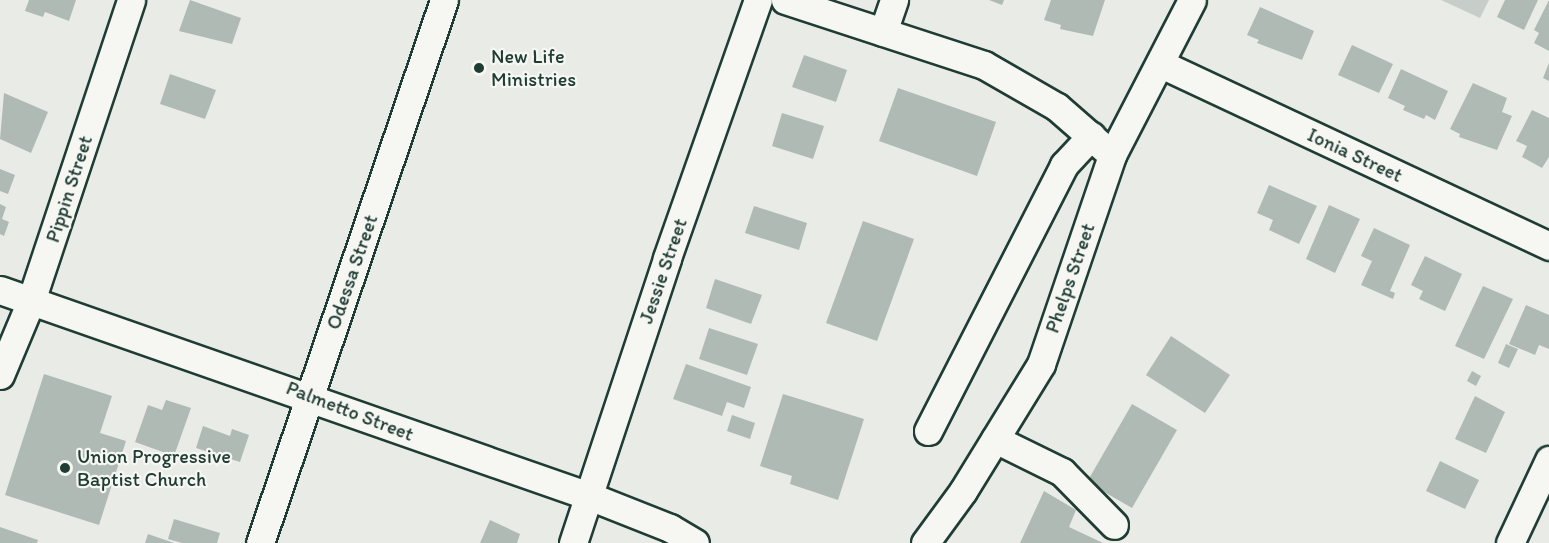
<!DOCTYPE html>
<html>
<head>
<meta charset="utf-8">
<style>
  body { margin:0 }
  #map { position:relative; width:1549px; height:543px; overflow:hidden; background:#e9ebe7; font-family:Itim,sans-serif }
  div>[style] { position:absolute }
  .green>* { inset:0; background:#c7cec9 }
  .building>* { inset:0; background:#b0bab5 }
  .roads { filter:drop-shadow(2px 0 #1f3d34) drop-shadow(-2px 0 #1f3d34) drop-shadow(0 2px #1f3d34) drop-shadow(0 -2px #1f3d34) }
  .minor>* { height:27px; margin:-13.5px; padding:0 13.5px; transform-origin:13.5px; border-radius:13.5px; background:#f6f6f2 }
  .dots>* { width:16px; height:16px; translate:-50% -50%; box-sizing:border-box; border:3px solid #f6f6f2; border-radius:50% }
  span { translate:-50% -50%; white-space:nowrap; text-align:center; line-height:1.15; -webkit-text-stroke:4.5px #f6f6f2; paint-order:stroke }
  .poi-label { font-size:20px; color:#1f3d34 }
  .left { translate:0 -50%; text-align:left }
  .street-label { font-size:20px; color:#1f3d34 }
</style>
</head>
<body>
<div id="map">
  <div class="green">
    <i style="clip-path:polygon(1441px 0,1489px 0,1480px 18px)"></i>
  </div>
  <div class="building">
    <i style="clip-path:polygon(29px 0,76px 0,69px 21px,45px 12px,43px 17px,25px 11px)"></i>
    <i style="clip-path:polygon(190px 0,241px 18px,232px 44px,179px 31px)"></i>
    <i style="clip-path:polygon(989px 0,1004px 0,1002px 5px)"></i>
    <i style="clip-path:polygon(1051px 0,1105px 0,1093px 36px,1060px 29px,1061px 25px,1044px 20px)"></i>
    <i style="clip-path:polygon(1505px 0,1538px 0,1524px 30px,1497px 17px)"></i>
    <i style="clip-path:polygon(1549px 0,1549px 51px,1534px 43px,1539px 33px,1534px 30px)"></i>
    <i style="clip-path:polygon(1260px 7px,1314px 31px,1302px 60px,1257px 43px,1259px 40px,1247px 35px)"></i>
    <i style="clip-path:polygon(1352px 45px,1393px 64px,1379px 93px,1338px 75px)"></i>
    <i style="clip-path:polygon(804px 55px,847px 70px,836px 102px,792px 87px)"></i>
    <i style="clip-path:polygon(1549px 63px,1549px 81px,1543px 78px)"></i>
    <i style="clip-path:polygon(1401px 69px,1448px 91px,1435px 120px,1426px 115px,1424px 119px,1403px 110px,1405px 106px,1388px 98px)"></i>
    <i style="clip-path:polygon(170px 74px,216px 90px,205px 119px,160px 104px)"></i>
    <i style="clip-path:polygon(1473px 83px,1507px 98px,1502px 112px,1512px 116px,1497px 150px,1459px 137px,1460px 134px,1450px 129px)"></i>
    <i style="clip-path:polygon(898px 88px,996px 122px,977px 176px,879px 141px)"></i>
    <i style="clip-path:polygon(4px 93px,48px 112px,31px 153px,0 139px)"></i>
    <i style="clip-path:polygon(1532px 110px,1549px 118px,1549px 157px,1542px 168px,1522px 157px,1527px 146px,1516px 141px)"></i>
    <i style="clip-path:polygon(782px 113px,824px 126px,813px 159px,772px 146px)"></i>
    <i style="clip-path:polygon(0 169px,15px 175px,8px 194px,0 191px)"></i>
    <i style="clip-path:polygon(1269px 185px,1317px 206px,1299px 244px,1269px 230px,1273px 220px,1257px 213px)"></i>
    <i style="clip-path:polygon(0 204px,6px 207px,2px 219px,9px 222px,4px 236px,0 234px)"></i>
    <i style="clip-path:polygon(1329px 205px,1360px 219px,1335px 273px,1306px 259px)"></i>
    <i style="clip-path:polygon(754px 206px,807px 223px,799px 250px,745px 233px)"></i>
    <i style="clip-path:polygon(863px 221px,914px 239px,877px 341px,826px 323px)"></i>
    <i style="clip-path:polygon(1374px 228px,1410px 245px,1390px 291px,1395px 293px,1393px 299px,1361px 285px,1372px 261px,1361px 256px)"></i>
    <i style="clip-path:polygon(1425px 256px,1462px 274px,1445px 311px,1419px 299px,1423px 291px,1411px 285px)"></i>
    <i style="clip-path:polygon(715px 279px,762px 295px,751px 324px,706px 308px)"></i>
    <i style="clip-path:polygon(1483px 286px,1513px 299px,1484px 359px,1455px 346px)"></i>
    <i style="clip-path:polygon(1526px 305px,1549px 315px,1549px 349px,1539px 345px,1535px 355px,1509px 344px)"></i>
    <i style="clip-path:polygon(709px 328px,758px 344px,747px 375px,699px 359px)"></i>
    <i style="clip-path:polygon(1171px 336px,1230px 375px,1205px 413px,1146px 375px)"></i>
    <i style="clip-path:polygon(1506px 344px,1518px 349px,1509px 368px,1498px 363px)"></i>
    <i style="clip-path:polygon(686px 364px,751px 387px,744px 408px,727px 402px,722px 416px,673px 399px)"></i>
    <i style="clip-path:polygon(1472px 371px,1481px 376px,1476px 386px,1467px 381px)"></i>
    <i style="clip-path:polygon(44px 374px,112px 396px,100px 433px,126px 441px,99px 525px,5px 495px)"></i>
    <i style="clip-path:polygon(783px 394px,864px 419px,838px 500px,790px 484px,792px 476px,760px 466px)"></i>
    <i style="clip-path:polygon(1475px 396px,1505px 412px,1486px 453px,1455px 439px)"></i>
    <i style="clip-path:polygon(166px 400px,191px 408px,174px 456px,135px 442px,148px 405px,162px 410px)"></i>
    <i style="clip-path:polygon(1132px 404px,1177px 430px,1132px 508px,1087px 482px)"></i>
    <i style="clip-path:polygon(732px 415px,755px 423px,750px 439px,727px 431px)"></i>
    <i style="clip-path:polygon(203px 426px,230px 436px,232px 429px,249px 435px,240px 462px,196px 448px)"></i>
    <i style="clip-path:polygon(1440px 461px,1479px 480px,1465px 509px,1426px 491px)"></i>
    <i style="clip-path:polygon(1044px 491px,1076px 510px,1069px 527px,1103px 543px,1020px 543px)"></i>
    <i style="clip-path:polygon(174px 519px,220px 533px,217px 543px,182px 543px,168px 539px)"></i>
    <i style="clip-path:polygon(490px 520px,520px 534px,517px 543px,480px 543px)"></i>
    <i style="clip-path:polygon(0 527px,38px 540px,37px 543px,0 543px)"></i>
    <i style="clip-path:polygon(148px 534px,174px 543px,145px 543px)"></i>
  </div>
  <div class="roads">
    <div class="minor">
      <i style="left:785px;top:0;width:209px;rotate:18.1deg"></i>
      <i style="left:984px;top:65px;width:84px;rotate:29.9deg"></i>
      <i style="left:1057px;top:107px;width:73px;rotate:41.1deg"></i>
      <i style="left:883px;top:32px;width:34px;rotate:-71deg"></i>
      <i style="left:1161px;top:64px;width:429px;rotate:25.1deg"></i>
      <i style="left:0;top:290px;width:624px;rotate:19.28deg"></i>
      <i style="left:589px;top:496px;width:87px;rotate:21.6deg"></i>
      <i style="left:670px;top:528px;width:29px;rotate:31deg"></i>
      <i style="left:0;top:375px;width:80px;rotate:-67.3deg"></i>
      <i style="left:31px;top:301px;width:317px;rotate:-71.6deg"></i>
      <i style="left:928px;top:431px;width:299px;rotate:-62.9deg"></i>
      <i style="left:1064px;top:165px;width:40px;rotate:-47deg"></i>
      <i style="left:995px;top:439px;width:75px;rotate:26.2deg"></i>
      <i style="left:1062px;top:472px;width:74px;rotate:45.5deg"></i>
      <i style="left:260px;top:543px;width:573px;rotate:-71.28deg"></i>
      <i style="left:573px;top:543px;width:300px;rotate:-71.7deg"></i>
      <i style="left:667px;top:258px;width:274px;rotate:-70.6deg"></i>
      <i style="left:925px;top:543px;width:64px;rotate:-53.8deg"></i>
      <i style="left:963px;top:491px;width:149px;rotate:-58.4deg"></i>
      <i style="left:1041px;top:364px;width:221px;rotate:-71.2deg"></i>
      <i style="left:1112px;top:155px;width:174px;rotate:-62.7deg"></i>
      <i style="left:1510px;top:543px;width:92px;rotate:-64.8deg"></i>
    </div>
  </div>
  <div class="dots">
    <i style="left:479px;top:68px;background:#1f3d34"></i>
    <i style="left:65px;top:468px;background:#1f3d34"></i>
  </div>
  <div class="poi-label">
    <span class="left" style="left:491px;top:68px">New Life<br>Ministries</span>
    <span class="left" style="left:77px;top:468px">Union Progressive<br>Baptist Church</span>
  </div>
  <div class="street-label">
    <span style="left:1355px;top:155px;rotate:25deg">Ionia Street</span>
    <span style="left:69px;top:189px;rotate:-72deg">Pippin Street</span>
    <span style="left:663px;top:271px;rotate:-71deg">Jessie Street</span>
    <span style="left:352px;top:272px;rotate:-71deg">Odessa Street</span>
    <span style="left:1070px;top:278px;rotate:-71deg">Phelps Street</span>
    <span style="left:350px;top:411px;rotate:21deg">Palmetto Street</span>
  </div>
</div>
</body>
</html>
